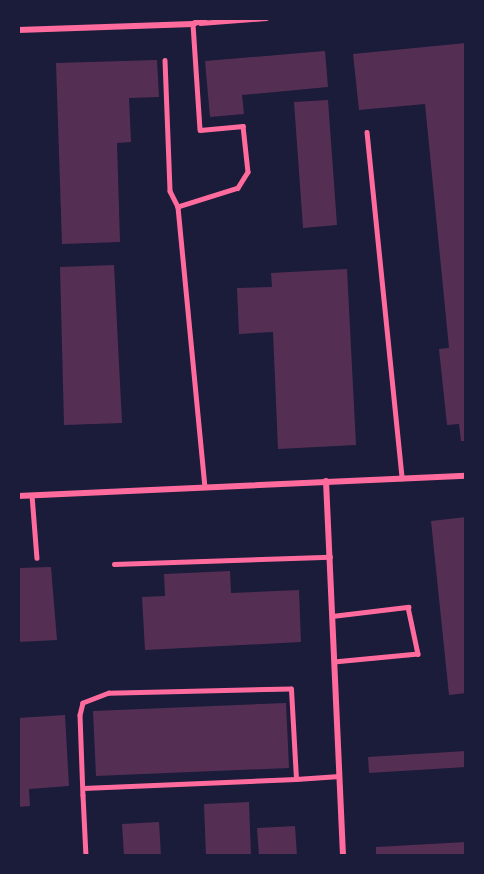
<!DOCTYPE html>
<html>
<head>
<meta charset="utf-8">
<style>
  body { margin:0 }
  #map { position:relative; width:484px; height:874px; overflow:hidden; background:#1b1b3a; font-family:"Space Grotesk",sans-serif }
  div>[style] { position:absolute }
  .building>* { inset:0; background:#542f53 }
  .service>* { height:4.5px; margin:-2.25px; padding:0 2.25px; transform-origin:2.25px; border-radius:2.25px; background:#ff6b9d }
  .minor>* { height:6px; margin:-3px; padding:0 3px; transform-origin:3px; border-radius:3px; background:#ff6b9d }
  span { translate:-50% -50%; white-space:nowrap; text-align:center; line-height:1.15; -webkit-text-stroke:4.5px #1b1b3a; paint-order:stroke }
  .frame { position:absolute; inset:0; border:20px solid #1b1b3a; pointer-events:none }
</style>
</head>
<body>
<div id="map">
  <div class="building">
    <i style="clip-path:polygon(466px 43px,466px 441px,461px 441px,459px 424px,447px 425px,439px 349px,449px 348px,425px 104px,359px 110px,353px 54px)"></i>
    <i style="clip-path:polygon(325px 51px,328px 87px,242px 95px,244px 114px,210px 117px,205px 61px)"></i>
    <i style="clip-path:polygon(157px 60px,159px 97px,129px 98px,131px 142px,117px 143px,120px 242px,62px 244px,56px 63px)"></i>
    <i style="clip-path:polygon(328px 100px,337px 225px,303px 228px,294px 102px)"></i>
    <i style="clip-path:polygon(114px 265px,122px 423px,64px 425px,60px 267px)"></i>
    <i style="clip-path:polygon(347px 269px,356px 445px,278px 449px,273px 332px,239px 334px,237px 288px,272px 287px,271px 273px)"></i>
    <i style="clip-path:polygon(466px 517px,466px 693px,449px 695px,431px 521px)"></i>
    <i style="clip-path:polygon(51px 567px,57px 640px,18px 642px,18px 568px)"></i>
    <i style="clip-path:polygon(230px 571px,231px 593px,299px 590px,301px 642px,145px 650px,142px 597px,165px 596px,164px 574px)"></i>
    <i style="clip-path:polygon(286px 703px,289px 768px,96px 776px,93px 711px)"></i>
    <i style="clip-path:polygon(65px 715px,69px 786px,29px 789px,30px 806px,18px 807px,18px 718px)"></i>
    <i style="clip-path:polygon(466px 751px,466px 767px,369px 773px,368px 757px)"></i>
    <i style="clip-path:polygon(249px 802px,251px 856px,206px 856px,204px 804px)"></i>
    <i style="clip-path:polygon(159px 822px,161px 856px,124px 856px,122px 824px)"></i>
    <i style="clip-path:polygon(295px 826px,297px 856px,259px 856px,257px 828px)"></i>
    <i style="clip-path:polygon(466px 842px,466px 856px,376px 856px,376px 847px)"></i>
  </div>
  <div class="service">
    <i style="left:200px;top:23px;width:66px;rotate:-4.3deg"></i>
    <i style="left:193px;top:24px;width:106px;rotate:86.2deg"></i>
    <i style="left:200px;top:130px;width:43px;rotate:-5.3deg"></i>
    <i style="left:243px;top:126px;width:46px;rotate:83.8deg"></i>
    <i style="left:248px;top:172px;width:19px;rotate:122deg"></i>
    <i style="left:238px;top:188px;width:63px;rotate:162.4deg"></i>
    <i style="left:178px;top:207px;width:281px;rotate:84.5deg"></i>
    <i style="left:165px;top:60px;width:131px;rotate:87.8deg"></i>
    <i style="left:170px;top:191px;width:18px;rotate:63deg"></i>
    <i style="left:367px;top:132px;width:348px;rotate:84.2deg"></i>
    <i style="left:32px;top:495px;width:63px;rotate:85.5deg"></i>
    <i style="left:114px;top:564px;width:216px;rotate:-1.9deg"></i>
    <i style="left:332px;top:616px;width:77px;rotate:-6.8deg"></i>
    <i style="left:408px;top:607px;width:48px;rotate:78deg"></i>
    <i style="left:418px;top:654px;width:84px;rotate:174.6deg"></i>
    <i style="left:296px;top:779px;width:43px;rotate:-4deg"></i>
    <i style="left:83px;top:788px;width:213px;rotate:-2.4deg"></i>
    <i style="left:296px;top:779px;width:90px;rotate:-93.2deg"></i>
    <i style="left:291px;top:689px;width:182px;rotate:178.7deg"></i>
    <i style="left:109px;top:693px;width:28px;rotate:159deg"></i>
    <i style="left:83px;top:703px;width:12px;rotate:104deg"></i>
    <i style="left:80px;top:715px;width:80px;rotate:87.9deg"></i>
    <i style="left:83px;top:795px;width:61px;rotate:87.2deg"></i>
  </div>
  <div class="minor">
    <i style="left:18px;top:30px;width:175px;rotate:-2deg"></i>
    <i style="left:193px;top:24px;width:14px;rotate:-25deg"></i>
    <i style="left:326px;top:481px;width:375px;rotate:87.4deg"></i>
    <i style="left:18px;top:496px;width:448px;rotate:-2.6deg"></i>
  </div>
  <div class="frame"></div>
</div>
</body>
</html>
